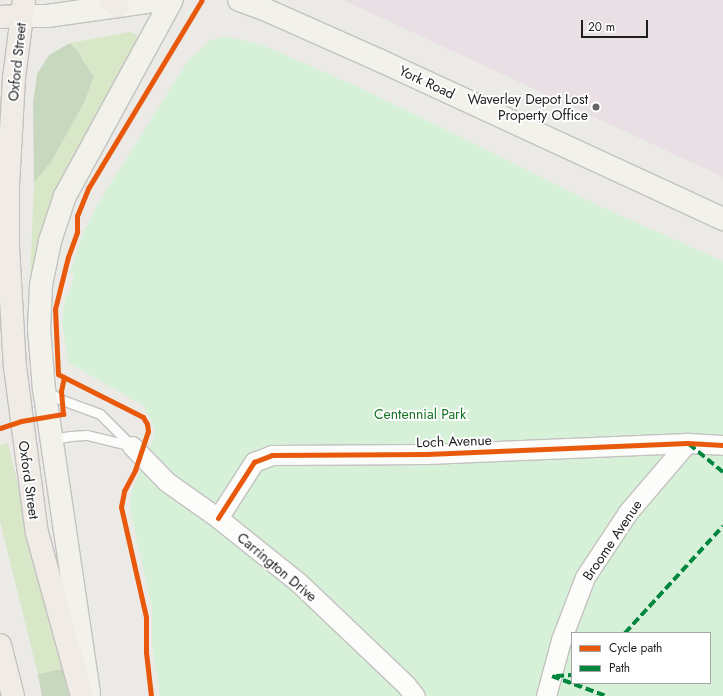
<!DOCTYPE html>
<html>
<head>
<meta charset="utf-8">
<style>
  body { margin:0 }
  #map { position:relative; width:723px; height:696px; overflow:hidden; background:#eceae7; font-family:Jost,sans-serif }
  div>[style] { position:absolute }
  .industrial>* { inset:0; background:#e9e0e5 }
  .grass>* { inset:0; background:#d7e7c8 }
  .forest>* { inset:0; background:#c7d8be }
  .park>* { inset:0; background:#d7f0d8 }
  .roads { filter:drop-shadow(1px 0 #c3c2c1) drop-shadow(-1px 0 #c3c2c1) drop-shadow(0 1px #c3c2c1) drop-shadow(0 -1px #c3c2c1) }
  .lane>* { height:9px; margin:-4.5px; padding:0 4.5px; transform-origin:4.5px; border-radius:4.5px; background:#fcfcfb }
  .street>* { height:19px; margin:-9.5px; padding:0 9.5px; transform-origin:9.5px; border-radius:9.5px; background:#fcfcfb }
  .secondary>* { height:22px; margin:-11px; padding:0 11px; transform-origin:11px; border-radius:11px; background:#f2f2eb }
  .primary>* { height:22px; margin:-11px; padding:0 11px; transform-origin:11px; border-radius:11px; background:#f0ece5 }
  .quiet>* { height:4px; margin-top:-2px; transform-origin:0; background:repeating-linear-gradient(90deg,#00873e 0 8px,transparent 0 12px) }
  .cycleway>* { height:5px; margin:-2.5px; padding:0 2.5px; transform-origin:2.5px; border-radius:2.5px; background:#e8590c }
  .dots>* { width:11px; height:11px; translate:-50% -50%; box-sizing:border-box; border:2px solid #fff; border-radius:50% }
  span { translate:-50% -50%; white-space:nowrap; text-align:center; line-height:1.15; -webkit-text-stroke:3.5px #fff; paint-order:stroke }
  .street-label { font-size:14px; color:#1e1e1e }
  .poi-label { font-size:14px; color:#1e1e1e }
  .right { translate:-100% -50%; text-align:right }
  .park-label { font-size:14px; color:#157321 }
  .legend { position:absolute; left:571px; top:632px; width:140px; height:52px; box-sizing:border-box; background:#fff; border:1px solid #a5a5a5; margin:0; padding:5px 7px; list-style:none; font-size:12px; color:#1e1e1e }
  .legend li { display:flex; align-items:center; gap:8px; height:20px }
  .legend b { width:20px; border:1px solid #a5a5a5 }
  .scale { position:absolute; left:581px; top:20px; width:67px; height:18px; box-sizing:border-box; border:2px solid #1e1e1e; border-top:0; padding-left:5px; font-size:12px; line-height:14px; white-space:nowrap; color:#1e1e1e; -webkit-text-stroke:3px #fff; paint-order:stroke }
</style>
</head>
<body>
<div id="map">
  <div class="industrial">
    <i style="clip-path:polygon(343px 0,723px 0,723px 177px)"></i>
  </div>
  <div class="grass">
    <i style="clip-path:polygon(130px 32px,139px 36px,140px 46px,58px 189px,30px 329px,30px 280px,34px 183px,51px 162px,85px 101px,94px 76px,83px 61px,80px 54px,70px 43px)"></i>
    <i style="clip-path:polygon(8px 443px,62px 669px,38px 674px,0 521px,0 445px)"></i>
  </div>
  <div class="forest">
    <i style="clip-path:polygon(70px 43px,80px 54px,83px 61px,94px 76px,85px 101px,51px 162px,34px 183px,33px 103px,37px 74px,49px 55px)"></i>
    <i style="clip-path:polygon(62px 669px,69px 696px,42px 696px,38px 674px)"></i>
  </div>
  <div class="park">
    <i style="clip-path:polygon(evenodd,224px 36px,263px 45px,367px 91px,606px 209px,723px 261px,723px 696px,160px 696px,152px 644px,152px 609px,129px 505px,132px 490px,151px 445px,155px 430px,144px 406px,69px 363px,62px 325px,63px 311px,66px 294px,69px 295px,74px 274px,70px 273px,74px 259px,85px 229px,96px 207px,187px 62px,209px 41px,224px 36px,572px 633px,710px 633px,710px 683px,572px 683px,572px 633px)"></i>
  </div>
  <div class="roads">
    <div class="lane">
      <i style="left:46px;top:391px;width:18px;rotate:29deg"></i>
      <i style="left:62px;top:400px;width:40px;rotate:20.2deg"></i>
      <i style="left:100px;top:414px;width:45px;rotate:45deg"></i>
      <i style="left:52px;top:439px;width:19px;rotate:-9deg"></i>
      <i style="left:71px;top:436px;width:16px;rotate:-4deg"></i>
      <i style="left:87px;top:435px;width:46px;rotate:13.7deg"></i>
    </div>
    <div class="street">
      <i style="left:132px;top:446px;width:50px;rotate:45.8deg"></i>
      <i style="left:167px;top:482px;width:62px;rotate:35.2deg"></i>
      <i style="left:218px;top:518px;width:102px;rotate:38.7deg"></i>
      <i style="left:298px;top:582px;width:149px;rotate:43.6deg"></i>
      <i style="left:406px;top:685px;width:14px;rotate:51deg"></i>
      <i style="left:218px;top:518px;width:67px;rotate:-57.3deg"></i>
      <i style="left:254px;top:462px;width:19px;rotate:-21deg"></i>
      <i style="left:272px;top:455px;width:155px;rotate:-0.4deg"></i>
      <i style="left:427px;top:454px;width:260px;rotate:-2.4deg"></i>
      <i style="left:687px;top:443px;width:36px;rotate:3deg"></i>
      <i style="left:546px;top:696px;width:58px;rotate:-75deg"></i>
      <i style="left:561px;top:640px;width:67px;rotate:-69.1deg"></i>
      <i style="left:585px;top:577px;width:78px;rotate:-56.5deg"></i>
      <i style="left:628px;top:512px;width:91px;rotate:-49.5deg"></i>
    </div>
    <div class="secondary">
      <i style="left:239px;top:0;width:27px;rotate:20deg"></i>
      <i style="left:264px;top:9px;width:128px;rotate:24deg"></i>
      <i style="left:381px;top:61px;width:377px;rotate:24.8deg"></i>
      <i style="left:21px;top:16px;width:26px"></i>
      <i style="left:47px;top:16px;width:115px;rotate:-8deg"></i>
      <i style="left:89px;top:693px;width:306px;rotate:-98.4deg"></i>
      <i style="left:44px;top:390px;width:62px;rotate:-94.6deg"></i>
      <i style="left:39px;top:328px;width:43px;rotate:-87.3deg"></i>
      <i style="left:41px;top:285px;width:45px;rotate:-78.4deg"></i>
      <i style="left:50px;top:241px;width:47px;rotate:-71.6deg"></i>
      <i style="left:65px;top:196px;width:223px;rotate:-61.4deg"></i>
    </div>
    <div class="primary">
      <i style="left:24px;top:0;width:79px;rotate:97.3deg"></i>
      <i style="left:14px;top:78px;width:107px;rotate:93.2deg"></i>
      <i style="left:8px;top:185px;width:62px;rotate:90deg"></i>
      <i style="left:8px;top:247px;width:120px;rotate:86.7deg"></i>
      <i style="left:15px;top:367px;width:167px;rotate:82.5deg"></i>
      <i style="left:37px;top:533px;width:169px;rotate:74.6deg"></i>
      <i style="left:109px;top:0;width:11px;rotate:34deg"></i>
      <i style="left:0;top:17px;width:21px;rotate:-3deg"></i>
      <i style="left:0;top:645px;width:53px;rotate:75.7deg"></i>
    </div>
  </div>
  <div class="quiet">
    <i style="left:689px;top:444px;width:44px;rotate:39.5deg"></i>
    <i style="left:625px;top:633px;width:145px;rotate:-47.5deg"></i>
    <i style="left:552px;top:676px;width:58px;rotate:20.3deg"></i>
    <i style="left:556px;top:676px;width:16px;rotate:-4deg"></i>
  </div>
  <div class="cycleway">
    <i style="left:0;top:428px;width:22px;rotate:-18deg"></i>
    <i style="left:21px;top:421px;width:43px;rotate:-9.5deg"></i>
    <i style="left:63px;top:414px;width:23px;rotate:-95deg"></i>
    <i style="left:61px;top:391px;width:14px;rotate:-78deg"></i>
    <i style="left:218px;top:518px;width:67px;rotate:-57.3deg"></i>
    <i style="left:254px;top:462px;width:19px;rotate:-21deg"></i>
    <i style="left:272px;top:455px;width:155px;rotate:-0.4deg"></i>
    <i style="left:427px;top:454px;width:260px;rotate:-2.4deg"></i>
    <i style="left:687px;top:443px;width:36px;rotate:3deg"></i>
    <i style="left:151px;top:696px;width:44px;rotate:-96.5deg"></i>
    <i style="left:146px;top:652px;width:35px;rotate:-90deg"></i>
    <i style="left:146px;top:617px;width:113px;rotate:-102.8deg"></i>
    <i style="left:121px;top:507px;width:16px;rotate:-79deg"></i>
    <i style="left:124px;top:491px;width:24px;rotate:-62deg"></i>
    <i style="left:135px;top:470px;width:41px;rotate:-71.6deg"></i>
    <i style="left:148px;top:431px;width:7px;rotate:-98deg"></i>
    <i style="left:147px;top:424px;width:8px;rotate:-120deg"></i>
    <i style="left:143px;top:417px;width:95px;rotate:-153.2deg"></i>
    <i style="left:58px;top:374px;width:65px;rotate:-92.6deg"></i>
    <i style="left:55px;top:309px;width:54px;rotate:-76deg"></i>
    <i style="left:68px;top:257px;width:27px;rotate:-70deg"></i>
    <i style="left:77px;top:232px;width:16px;rotate:-90deg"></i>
    <i style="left:77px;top:216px;width:31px;rotate:-68deg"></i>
    <i style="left:89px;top:187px;width:218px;rotate:-58.9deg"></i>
  </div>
  <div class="dots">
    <i style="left:596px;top:107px;background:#666564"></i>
  </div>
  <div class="street-label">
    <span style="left:17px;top:62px;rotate:-84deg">Oxford Street</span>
    <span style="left:427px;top:82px;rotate:25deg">York Road</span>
    <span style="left:454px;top:441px;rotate:-2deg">Loch Avenue</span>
    <span style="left:29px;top:480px;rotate:82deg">Oxford Street</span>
    <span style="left:612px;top:540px;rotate:-56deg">Broome Avenue</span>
    <span style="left:277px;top:567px;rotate:40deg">Carrington Drive</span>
  </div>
  <div class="poi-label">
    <span class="right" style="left:588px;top:107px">Waverley Depot Lost<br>Property Office</span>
  </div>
  <div class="park-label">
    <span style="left:420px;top:414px">Centennial Park</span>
  </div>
  <ul class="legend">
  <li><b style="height:5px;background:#e8590c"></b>Cycle path</li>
  <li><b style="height:5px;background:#00873e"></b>Path</li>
  </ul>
  <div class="scale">20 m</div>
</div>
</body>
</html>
